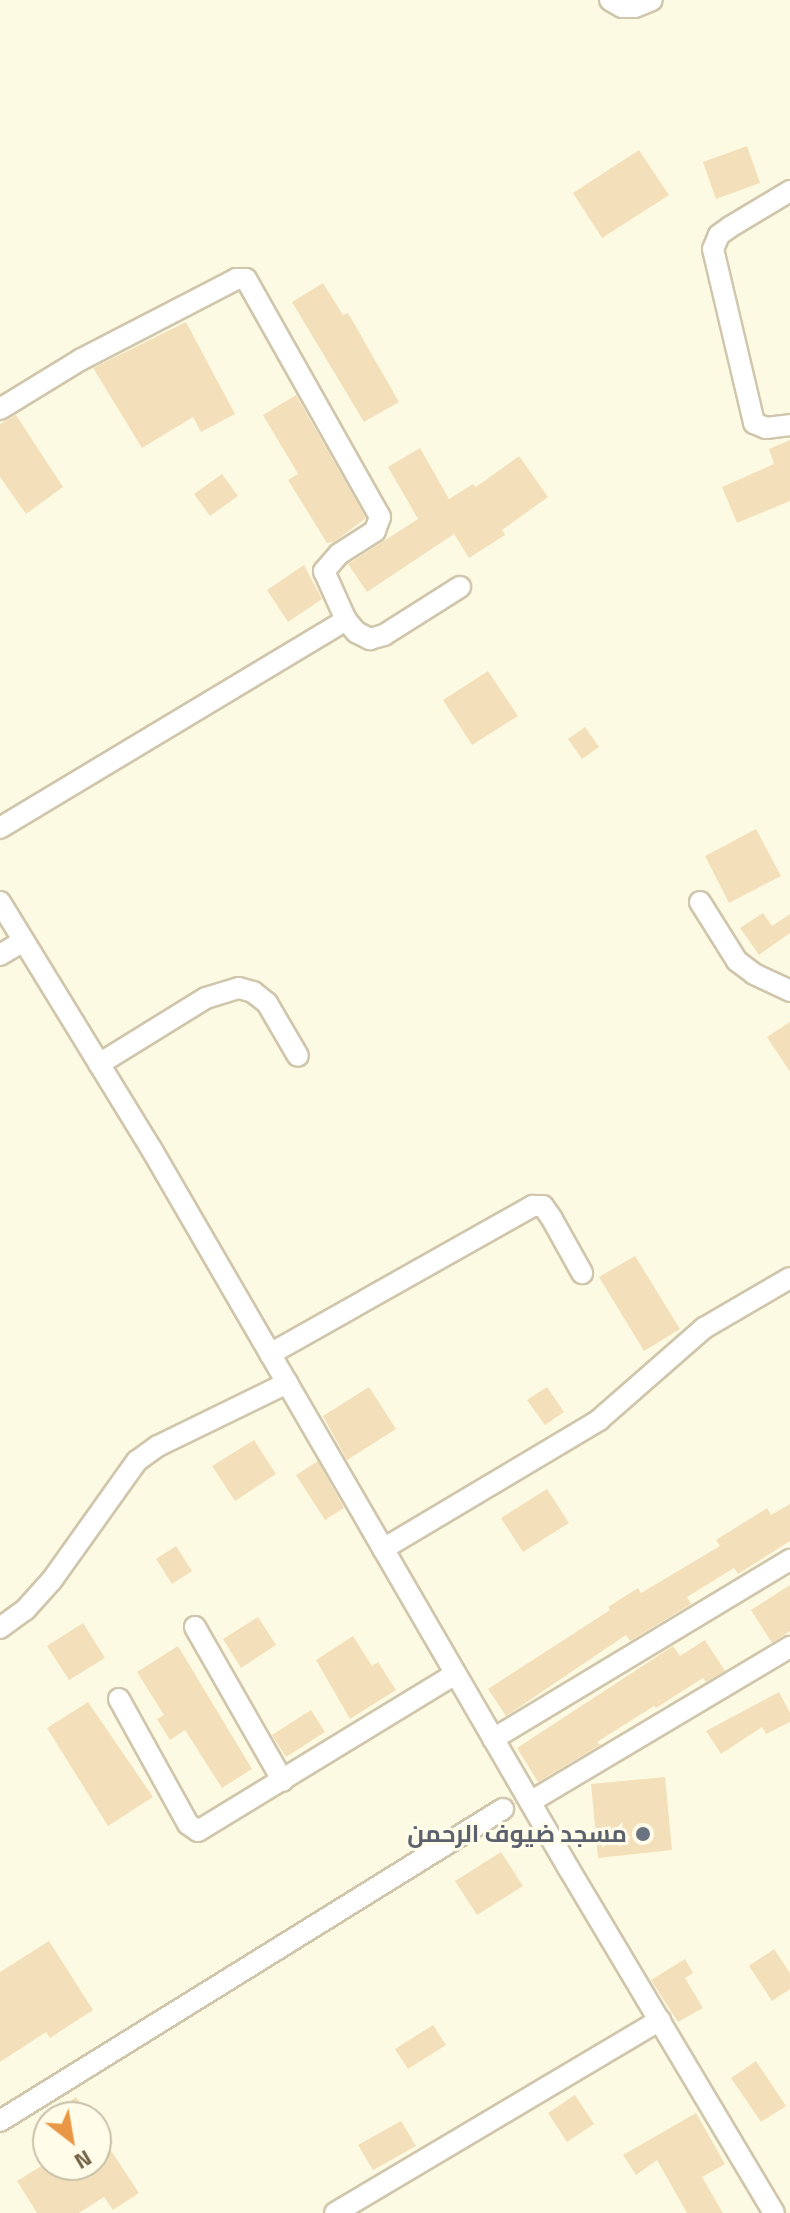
<!DOCTYPE html>
<html>
<head>
<meta charset="utf-8">
<style>
  body { margin:0 }
  #map { position:relative; width:790px; height:2213px; overflow:hidden; background:#fdfae3; font-family:"Titillium Web",Cairo,sans-serif }
  div>[style] { position:absolute }
  .building>* { inset:0; background:#f3e0ba }
  .roads { filter:drop-shadow(2px 0 #d0c6ac) drop-shadow(-2px 0 #d0c6ac) drop-shadow(0 2px #d0c6ac) drop-shadow(0 -2px #d0c6ac) }
  .street>* { height:20px; margin:-10px; padding:0 10px; transform-origin:10px; border-radius:10px; background:#fff }
  .dots>* { width:22px; height:22px; translate:-50% -50%; box-sizing:border-box; border:4px solid #fffdea; border-radius:50% }
  span { translate:-50% -50%; white-space:nowrap; text-align:center; line-height:1.15; -webkit-text-stroke:6px #fffdea; paint-order:stroke }
  .worship-label { font-size:24px; color:#5b616d; font-weight:700 }
  .right { translate:-100% -50%; text-align:right }
  .north { position:absolute; left:32px; top:2101px; width:80px; height:80px; box-sizing:border-box; background:#fffdea; border:2px solid #c8c0a9; border-radius:50%; rotate:149deg; font-size:22px; font-weight:700; line-height:32px; text-align:center; color:#756548 }
  .north::after { content:''; display:block; margin:auto; width:28px; height:36px; background:#ea9745; clip-path:polygon(50% 0,100% 100%,50% 72%,0 100%) }
</style>
</head>
<body>
<div id="map">
  <div class="building">
    <i style="clip-path:polygon(747px 146px,760px 183px,716px 199px,703px 162px)"></i>
    <i style="clip-path:polygon(639px 150px,669px 195px,602px 238px,573px 193px)"></i>
    <i style="clip-path:polygon(323px 283px,343px 315px,348px 313px,399px 402px,364px 422px,292px 302px)"></i>
    <i style="clip-path:polygon(186px 322px,235px 414px,201px 432px,193px 417px,142px 448px,93px 368px)"></i>
    <i style="clip-path:polygon(296px 395px,366px 518px,334px 542px,327px 543px,288px 480px,298px 474px,263px 415px)"></i>
    <i style="clip-path:polygon(16px 415px,63px 487px,26px 514px,0 477px,0 424px)"></i>
    <i style="clip-path:polygon(790px 440px,790px 501px,737px 523px,722px 487px,774px 464px,769px 449px)"></i>
    <i style="clip-path:polygon(420px 448px,449px 499px,473px 484px,476px 487px,519px 456px,548px 497px,502px 530px,505px 535px,469px 558px,454px 534px,367px 592px,348px 564px,418px 519px,388px 467px)"></i>
    <i style="clip-path:polygon(222px 474px,238px 496px,210px 516px,194px 494px)"></i>
    <i style="clip-path:polygon(304px 565px,322px 599px,288px 622px,267px 590px)"></i>
    <i style="clip-path:polygon(488px 671px,518px 716px,472px 745px,443px 700px)"></i>
    <i style="clip-path:polygon(585px 727px,599px 747px,582px 759px,568px 739px)"></i>
    <i style="clip-path:polygon(756px 829px,781px 876px,729px 903px,705px 856px)"></i>
    <i style="clip-path:polygon(763px 913px,772px 926px,790px 914px,790px 933px,759px 955px,740px 928px)"></i>
    <i style="clip-path:polygon(790px 1022px,790px 1072px,767px 1037px)"></i>
    <i style="clip-path:polygon(635px 1256px,680px 1329px,644px 1351px,599px 1277px)"></i>
    <i style="clip-path:polygon(369px 1387px,396px 1429px,347px 1460px,323px 1416px)"></i>
    <i style="clip-path:polygon(547px 1387px,564px 1412px,545px 1425px,527px 1400px)"></i>
    <i style="clip-path:polygon(254px 1440px,276px 1474px,235px 1501px,212px 1466px)"></i>
    <i style="clip-path:polygon(318px 1461px,344px 1508px,325px 1520px,296px 1475px)"></i>
    <i style="clip-path:polygon(547px 1489px,569px 1523px,523px 1552px,501px 1518px)"></i>
    <i style="clip-path:polygon(790px 1504px,790px 1541px,738px 1574px,734px 1568px,687px 1597px,691px 1604px,630px 1641px,626px 1635px,506px 1716px,488px 1689px,610px 1610px,608px 1607px,638px 1588px,641px 1593px,720px 1546px,716px 1540px,767px 1508px,771px 1515px)"></i>
    <i style="clip-path:polygon(176px 1546px,192px 1571px,172px 1584px,156px 1559px)"></i>
    <i style="clip-path:polygon(790px 1585px,790px 1631px,772px 1643px,751px 1610px)"></i>
    <i style="clip-path:polygon(258px 1617px,276px 1645px,241px 1668px,223px 1639px)"></i>
    <i style="clip-path:polygon(83px 1623px,105px 1658px,69px 1680px,47px 1646px)"></i>
    <i style="clip-path:polygon(353px 1636px,372px 1666px,378px 1662px,396px 1690px,350px 1719px,316px 1660px)"></i>
    <i style="clip-path:polygon(705px 1640px,725px 1671px,706px 1682px,703px 1678px,656px 1708px,654px 1706px,597px 1742px,600px 1745px,538px 1782px,517px 1748px,673px 1646px,680px 1656px)"></i>
    <i style="clip-path:polygon(178px 1646px,252px 1769px,222px 1788px,185px 1730px,170px 1740px,157px 1719px,164px 1715px,137px 1672px)"></i>
    <i style="clip-path:polygon(779px 1692px,790px 1713px,790px 1722px,766px 1734px,762px 1727px,721px 1754px,706px 1731px)"></i>
    <i style="clip-path:polygon(88px 1702px,153px 1797px,108px 1826px,47px 1728px)"></i>
    <i style="clip-path:polygon(311px 1710px,325px 1732px,286px 1757px,272px 1735px)"></i>
    <i style="clip-path:polygon(665px 1777px,672px 1850px,598px 1858px,591px 1784px)"></i>
    <i style="clip-path:polygon(501px 1852px,523px 1886px,477px 1915px,455px 1881px)"></i>
    <i style="clip-path:polygon(49px 1941px,93px 2010px,50px 2038px,46px 2032px,0 2062px,0 1972px)"></i>
    <i style="clip-path:polygon(774px 1949px,790px 1973px,790px 1989px,772px 2001px,749px 1966px)"></i>
    <i style="clip-path:polygon(685px 1959px,693px 1973px,685px 1978px,703px 2008px,678px 2022px,651px 1980px)"></i>
    <i style="clip-path:polygon(433px 2025px,446px 2045px,408px 2069px,395px 2049px)"></i>
    <i style="clip-path:polygon(756px 2061px,786px 2106px,761px 2122px,731px 2078px)"></i>
    <i style="clip-path:polygon(575px 2095px,594px 2124px,567px 2142px,548px 2113px)"></i>
    <i style="clip-path:polygon(76px 2097px,89px 2117px,46px 2117px)"></i>
    <i style="clip-path:polygon(696px 2113px,725px 2164px,702px 2177px,723px 2213px,687px 2213px,657px 2160px,636px 2175px,623px 2155px)"></i>
    <i style="clip-path:polygon(401px 2121px,416px 2146px,373px 2170px,358px 2145px)"></i>
    <i style="clip-path:polygon(96px 2128px,139px 2193px,113px 2210px,104px 2197px,79px 2213px,37px 2213px,17px 2181px,43px 2165px,96px 2165px)"></i>
  </div>
  <div class="roads">
    <div class="street">
      <i style="left:610px;top:0;width:14px;rotate:30deg"></i>
      <i style="left:622px;top:7px;width:13px"></i>
      <i style="left:635px;top:7px;width:18px;rotate:-22deg"></i>
      <i style="left:790px;top:191px;width:70px;rotate:149deg"></i>
      <i style="left:730px;top:227px;width:14px;rotate:144deg"></i>
      <i style="left:719px;top:235px;width:15px;rotate:113deg"></i>
      <i style="left:713px;top:249px;width:179px;rotate:76.7deg"></i>
      <i style="left:754px;top:423px;width:13px;rotate:23deg"></i>
      <i style="left:766px;top:428px;width:24px;rotate:-7deg"></i>
      <i style="left:0;top:409px;width:94px;rotate:-31.5deg"></i>
      <i style="left:80px;top:360px;width:176px;rotate:-27.4deg"></i>
      <i style="left:236px;top:279px;width:10px"></i>
      <i style="left:246px;top:279px;width:273px;rotate:60.6deg"></i>
      <i style="left:380px;top:517px;width:15px;rotate:110deg"></i>
      <i style="left:375px;top:531px;width:43px;rotate:147.4deg"></i>
      <i style="left:339px;top:554px;width:23px;rotate:131deg"></i>
      <i style="left:324px;top:571px;width:54px;rotate:65.8deg"></i>
      <i style="left:346px;top:620px;width:16px;rotate:50deg"></i>
      <i style="left:356px;top:632px;width:16px;rotate:27deg"></i>
      <i style="left:370px;top:639px;width:15px;rotate:-16deg"></i>
      <i style="left:384px;top:635px;width:90px;rotate:-32.3deg"></i>
      <i style="left:0;top:828px;width:404px;rotate:-31deg"></i>
      <i style="left:0;top:902px;width:291px;rotate:58.5deg"></i>
      <i style="left:152px;top:1150px;width:831px;rotate:59.89deg"></i>
      <i style="left:569px;top:1869px;width:400px;rotate:59.2deg"></i>
      <i style="left:700px;top:902px;width:70px;rotate:57.9deg"></i>
      <i style="left:737px;top:961px;width:21px;rotate:37deg"></i>
      <i style="left:754px;top:974px;width:40px;rotate:25deg"></i>
      <i style="left:0;top:955px;width:27px;rotate:-31deg"></i>
      <i style="left:99px;top:1064px;width:126px;rotate:-31.7deg"></i>
      <i style="left:206px;top:998px;width:34px;rotate:-17deg"></i>
      <i style="left:239px;top:988px;width:15px;rotate:16deg"></i>
      <i style="left:253px;top:992px;width:18px;rotate:38deg"></i>
      <i style="left:267px;top:1003px;width:61px;rotate:59.7deg"></i>
      <i style="left:270px;top:1354px;width:302px;rotate:-29.4deg"></i>
      <i style="left:533px;top:1206px;width:10px"></i>
      <i style="left:543px;top:1206px;width:16px;rotate:55deg"></i>
      <i style="left:552px;top:1219px;width:62px;rotate:60.9deg"></i>
      <i style="left:383px;top:1549px;width:252px;rotate:-30.8deg"></i>
      <i style="left:599px;top:1420px;width:140px;rotate:-41.2deg"></i>
      <i style="left:704px;top:1328px;width:99px;rotate:-30.2deg"></i>
      <i style="left:195px;top:1627px;width:177px;rotate:60.3deg"></i>
      <i style="left:0;top:1628px;width:31px;rotate:-36deg"></i>
      <i style="left:25px;top:1610px;width:40px;rotate:-48deg"></i>
      <i style="left:52px;top:1580px;width:146px;rotate:-54.5deg"></i>
      <i style="left:137px;top:1461px;width:26px;rotate:-36deg"></i>
      <i style="left:158px;top:1446px;width:144px;rotate:-26deg"></i>
      <i style="left:119px;top:1699px;width:143px;rotate:61.1deg"></i>
      <i style="left:188px;top:1824px;width:12px;rotate:35deg"></i>
      <i style="left:198px;top:1831px;width:301px;rotate:-31.4deg"></i>
      <i style="left:493px;top:1739px;width:347px;rotate:-31.1deg"></i>
      <i style="left:530px;top:1802px;width:303px;rotate:-30.8deg"></i>
      <i style="left:0;top:2121px;width:592px;rotate:-31.81deg"></i>
      <i style="left:335px;top:2213px;width:378px;rotate:-30.7deg"></i>
    </div>
  </div>
  <div class="dots">
    <i style="left:643px;top:1834px;background:#6b7280"></i>
  </div>
  <div class="worship-label">
    <span class="right" style="left:627px;top:1834px">مسجد ضيوف الرحمن</span>
  </div>
  <div class="north">N</div>
</div>
</body>
</html>
